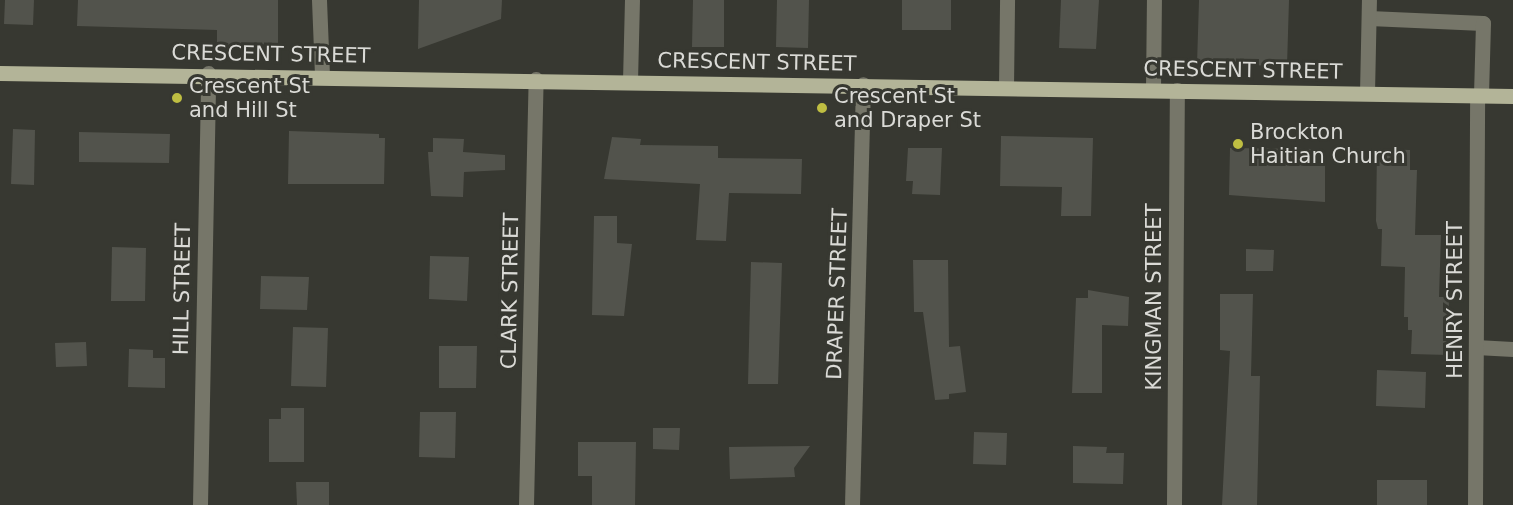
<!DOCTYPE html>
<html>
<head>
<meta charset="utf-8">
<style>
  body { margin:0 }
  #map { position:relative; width:1513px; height:505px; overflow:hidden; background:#373831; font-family:"DejaVu Sans",sans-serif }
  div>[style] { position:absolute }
  .building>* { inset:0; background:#52534c }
  .minor>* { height:15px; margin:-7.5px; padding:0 7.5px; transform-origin:7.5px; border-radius:7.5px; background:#767669 }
  .major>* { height:15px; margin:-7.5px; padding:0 7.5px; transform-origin:7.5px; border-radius:7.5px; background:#b3b498 }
  .dots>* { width:16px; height:16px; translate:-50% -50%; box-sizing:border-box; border:3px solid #373831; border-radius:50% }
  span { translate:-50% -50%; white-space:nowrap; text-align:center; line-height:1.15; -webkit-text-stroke:6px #373831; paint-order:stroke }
  .street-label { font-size:21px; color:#dadad6 }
  .poi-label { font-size:21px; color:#dadad6 }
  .left { translate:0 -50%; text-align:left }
</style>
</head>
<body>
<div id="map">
  <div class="building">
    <i style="clip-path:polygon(5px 0,34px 0,33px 25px,4px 24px)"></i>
    <i style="clip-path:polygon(78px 0,278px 0,278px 44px,217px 45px,217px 30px,77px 26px)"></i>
    <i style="clip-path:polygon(419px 0,502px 0,501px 19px,418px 49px)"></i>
    <i style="clip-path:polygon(693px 0,724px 0,724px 47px,692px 47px)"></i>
    <i style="clip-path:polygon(777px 0,809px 0,808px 48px,776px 47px)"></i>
    <i style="clip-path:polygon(902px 0,951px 0,951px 30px,902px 30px)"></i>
    <i style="clip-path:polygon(1061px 0,1099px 0,1096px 49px,1059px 48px)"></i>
    <i style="clip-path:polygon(1199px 0,1289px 0,1287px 66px,1197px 64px)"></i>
    <i style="clip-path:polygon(13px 129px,35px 130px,34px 185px,11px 184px)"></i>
    <i style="clip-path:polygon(289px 131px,379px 134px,379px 138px,385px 138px,384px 184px,288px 184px)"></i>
    <i style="clip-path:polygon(79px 132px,170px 134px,169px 163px,79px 162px)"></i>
    <i style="clip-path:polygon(1001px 136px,1093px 138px,1091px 216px,1061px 216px,1062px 187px,1000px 186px)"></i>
    <i style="clip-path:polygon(612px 137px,641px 139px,640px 145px,718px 146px,718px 158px,802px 159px,801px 194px,729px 193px,726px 241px,696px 240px,700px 184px,604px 179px)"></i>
    <i style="clip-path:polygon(433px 138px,464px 139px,463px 152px,505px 155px,505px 170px,464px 172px,463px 197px,431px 196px,428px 152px,433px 152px)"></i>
    <i style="clip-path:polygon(908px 148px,942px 148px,940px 195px,912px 194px,913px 181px,906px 181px)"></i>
    <i style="clip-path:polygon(1230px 148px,1318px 149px,1318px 165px,1325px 165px,1325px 202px,1229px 195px)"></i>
    <i style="clip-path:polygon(1377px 149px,1410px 150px,1410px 170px,1417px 170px,1415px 235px,1441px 235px,1439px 297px,1449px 297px,1448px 355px,1411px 354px,1412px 330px,1408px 330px,1408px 317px,1404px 317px,1405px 267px,1381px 266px,1382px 229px,1378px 229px,1376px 221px)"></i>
    <i style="clip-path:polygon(594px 216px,617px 216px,617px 243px,632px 244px,624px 316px,592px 315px)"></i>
    <i style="clip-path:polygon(112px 247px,146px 248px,145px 301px,111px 301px)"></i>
    <i style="clip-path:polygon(1246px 249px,1274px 250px,1273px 271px,1246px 271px)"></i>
    <i style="clip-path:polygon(430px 256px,469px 257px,467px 301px,429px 299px)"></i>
    <i style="clip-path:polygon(913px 260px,948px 260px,949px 347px,960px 346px,966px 392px,949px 394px,949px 399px,935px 400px,923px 312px,914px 312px)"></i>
    <i style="clip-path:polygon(751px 262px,782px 263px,778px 384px,748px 384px)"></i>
    <i style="clip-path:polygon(261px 276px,309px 277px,307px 310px,260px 309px)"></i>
    <i style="clip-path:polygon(1088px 290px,1129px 297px,1128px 326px,1102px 325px,1102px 393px,1072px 393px,1076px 298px,1088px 298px)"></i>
    <i style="clip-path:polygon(1220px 294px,1253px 294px,1251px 376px,1260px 376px,1257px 505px,1222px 505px,1230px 351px,1220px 350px)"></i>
    <i style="clip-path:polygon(293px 327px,328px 328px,326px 387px,291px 386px)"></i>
    <i style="clip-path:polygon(86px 342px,87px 366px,56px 367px,55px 343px)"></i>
    <i style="clip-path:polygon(439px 346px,477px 346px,476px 388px,439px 388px)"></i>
    <i style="clip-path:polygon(129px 349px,153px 350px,153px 358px,165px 358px,165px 388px,128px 387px)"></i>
    <i style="clip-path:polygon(1377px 370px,1426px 372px,1425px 408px,1376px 406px)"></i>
    <i style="clip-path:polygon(281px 408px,304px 408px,304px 462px,269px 462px,269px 419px,281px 419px)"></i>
    <i style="clip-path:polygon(420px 412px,456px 412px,455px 458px,419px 457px)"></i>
    <i style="clip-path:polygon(653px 428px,680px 428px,679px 450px,653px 449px)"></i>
    <i style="clip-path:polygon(974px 432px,1007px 433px,1006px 465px,973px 464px)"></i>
    <i style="clip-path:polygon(578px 442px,636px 442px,635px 505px,592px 505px,592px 476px,578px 476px)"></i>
    <i style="clip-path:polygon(810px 446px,794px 468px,795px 477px,730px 479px,729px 447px)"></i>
    <i style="clip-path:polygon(1073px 446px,1107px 447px,1106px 453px,1124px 453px,1123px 484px,1073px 483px)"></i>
    <i style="clip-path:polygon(1377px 480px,1427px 480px,1427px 505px,1377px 505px)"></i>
    <i style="clip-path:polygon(296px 482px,329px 482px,329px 505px,297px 505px)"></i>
  </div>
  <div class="minor">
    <i style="left:319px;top:0;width:75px;rotate:87.7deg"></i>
    <i style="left:1369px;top:18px;width:114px;rotate:2.5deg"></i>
    <i style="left:1483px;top:23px;width:73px;rotate:91.6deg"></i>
    <i style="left:630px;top:81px;width:81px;rotate:-88.6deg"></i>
    <i style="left:1006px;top:87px;width:87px;rotate:-89.3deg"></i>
    <i style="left:1153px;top:90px;width:90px;rotate:-89.4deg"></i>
    <i style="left:1367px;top:93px;width:93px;rotate:-88.8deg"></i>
    <i style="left:1476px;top:347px;width:37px;rotate:3deg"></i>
    <i style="left:200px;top:505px;width:432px;rotate:-88.9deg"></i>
    <i style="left:526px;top:505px;width:426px;rotate:-88.7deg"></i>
    <i style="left:852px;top:505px;width:421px;rotate:-88.5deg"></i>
    <i style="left:1174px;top:505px;width:415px;rotate:-89.6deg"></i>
    <i style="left:1475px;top:505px;width:409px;rotate:-89.7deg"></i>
  </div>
  <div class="major">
    <i style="left:0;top:73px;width:1513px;rotate:0.87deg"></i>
  </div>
  <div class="dots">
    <i style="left:177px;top:98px;background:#bfbe42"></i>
    <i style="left:822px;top:108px;background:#bfbe42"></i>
    <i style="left:1238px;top:144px;background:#bfbe42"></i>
  </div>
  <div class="street-label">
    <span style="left:271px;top:54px;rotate:1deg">CRESCENT STREET</span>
    <span style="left:757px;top:62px;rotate:1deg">CRESCENT STREET</span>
    <span style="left:1243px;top:70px;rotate:1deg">CRESCENT STREET</span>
    <span style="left:182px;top:289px;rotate:-89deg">HILL STREET</span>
    <span style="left:510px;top:291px;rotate:-89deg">CLARK STREET</span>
    <span style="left:837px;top:294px;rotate:-88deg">DRAPER STREET</span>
    <span style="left:1154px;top:297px;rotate:-90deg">KINGMAN STREET</span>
    <span style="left:1455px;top:300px;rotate:-90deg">HENRY STREET</span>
  </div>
  <div class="poi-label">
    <span class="left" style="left:189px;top:98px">Crescent St<br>and Hill St</span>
    <span class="left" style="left:834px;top:108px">Crescent St<br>and Draper St</span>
    <span class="left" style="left:1250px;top:144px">Brockton<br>Haitian Church</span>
  </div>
</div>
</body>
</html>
